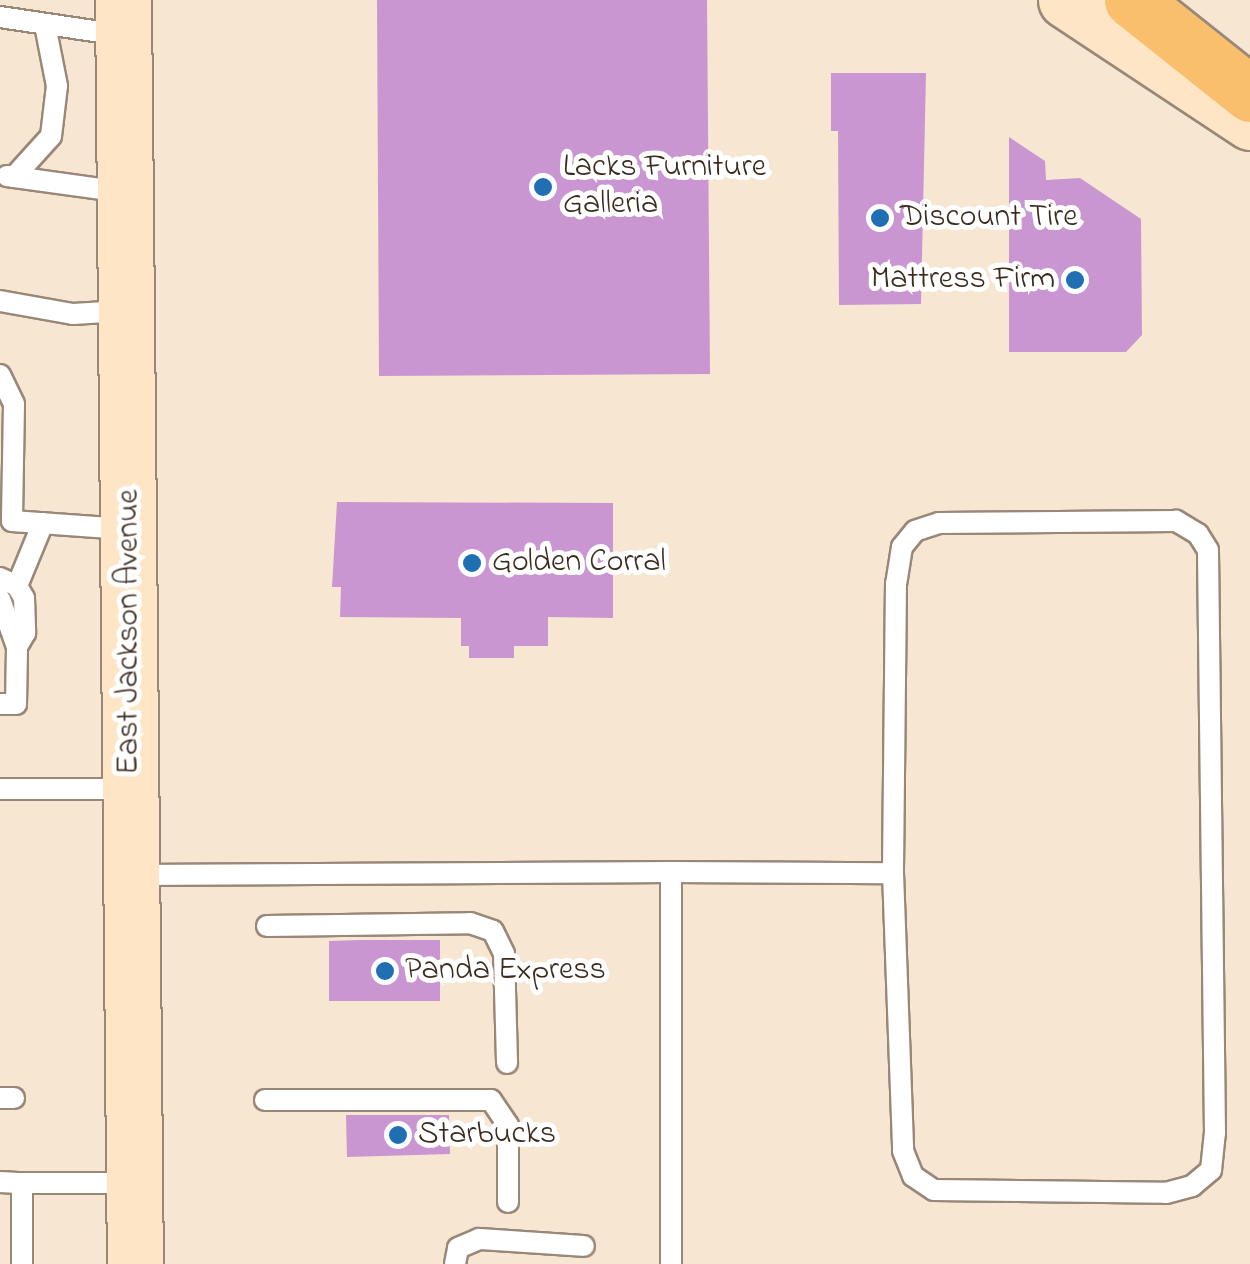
<!DOCTYPE html>
<html>
<head>
<meta charset="utf-8">
<style>
  body { margin:0 }
  #map { position:relative; width:1250px; height:1264px; overflow:hidden; background:#f7e6d2; font-family:"Indie Flower",sans-serif }
  div>[style] { position:absolute }
  .building>* { inset:0; background:#ca96d2 }
  .roads { filter:drop-shadow(2px 0 #998878) drop-shadow(-2px 0 #998878) drop-shadow(0 2px #998878) drop-shadow(0 -2px #998878) }
  .lane>* { height:20px; margin:-10px; padding:0 10px; transform-origin:10px; border-radius:10px; background:#fff }
  .secondary>* { height:55px; margin:-27.5px; padding:0 27.5px; transform-origin:27.5px; border-radius:27.5px; background:#fde5c5 }
  .highway>* { height:55px; margin:-27.5px; padding:0 27.5px; transform-origin:27.5px; border-radius:27.5px; background:#f9bf6d }
  .dots>* { width:28px; height:28px; translate:-50% -50%; box-sizing:border-box; border:5px solid #fff; border-radius:50% }
  span { translate:-50% -50%; white-space:nowrap; text-align:center; line-height:1.15; -webkit-text-stroke:10px #fff; paint-order:stroke }
  .poi-label { font-size:32px; color:#3b2a1e }
  .left { translate:0 -50%; text-align:left }
  .right { translate:-100% -50%; text-align:right }
  .street-label { font-size:32px; color:#3b2a1e }
</style>
</head>
<body>
<div id="map">
  <div class="building">
    <i style="clip-path:polygon(377px 0,707px 0,710px 374px,379px 376px)"></i>
    <i style="clip-path:polygon(831px 73px,926px 73px,921px 304px,839px 305px,838px 131px,831px 131px)"></i>
    <i style="clip-path:polygon(1009px 137px,1045px 161px,1046px 180px,1080px 178px,1141px 219px,1142px 335px,1126px 352px,1009px 352px)"></i>
    <i style="clip-path:polygon(337px 502px,613px 503px,613px 618px,548px 617px,548px 646px,514px 646px,514px 658px,469px 658px,469px 646px,461px 646px,461px 618px,340px 617px,341px 587px,332px 587px)"></i>
    <i style="clip-path:polygon(359px 940px,440px 940px,440px 1001px,329px 1001px,329px 941px)"></i>
    <i style="clip-path:polygon(346px 1115px,449px 1115px,450px 1154px,347px 1157px)"></i>
  </div>
  <div class="roads">
    <div class="lane">
      <i style="left:0;top:17px;width:122px;rotate:8.5deg"></i>
      <i style="left:7px;top:176px;width:116px;rotate:7.9deg"></i>
      <i style="left:14px;top:177px;width:55px;rotate:-47.9deg"></i>
      <i style="left:51px;top:136px;width:50px;rotate:-83.2deg"></i>
      <i style="left:57px;top:86px;width:62px;rotate:-101.1deg"></i>
      <i style="left:0;top:301px;width:74px;rotate:10.1deg"></i>
      <i style="left:73px;top:314px;width:49px;rotate:-3.5deg"></i>
      <i style="left:0;top:375px;width:32px;rotate:64deg"></i>
      <i style="left:14px;top:404px;width:117px;rotate:91deg"></i>
      <i style="left:12px;top:521px;width:112px;rotate:4.1deg"></i>
      <i style="left:0;top:578px;width:19px;rotate:25deg"></i>
      <i style="left:17px;top:586px;width:14px;rotate:60deg"></i>
      <i style="left:24px;top:598px;width:35px;rotate:88deg"></i>
      <i style="left:25px;top:633px;width:16px;rotate:120deg"></i>
      <i style="left:17px;top:586px;width:68px;rotate:-67.6deg"></i>
      <i style="left:0;top:599px;width:51px;rotate:70.5deg"></i>
      <i style="left:17px;top:647px;width:57px;rotate:91deg"></i>
      <i style="left:16px;top:704px;width:16px;rotate:180deg"></i>
      <i style="left:0;top:789px;width:128px"></i>
      <i style="left:671px;top:872px;width:222px;rotate:0.3deg"></i>
      <i style="left:893px;top:873px;width:278px;rotate:87.9deg"></i>
      <i style="left:903px;top:1151px;width:27px;rotate:68deg"></i>
      <i style="left:913px;top:1176px;width:25px;rotate:34deg"></i>
      <i style="left:934px;top:1190px;width:232px;rotate:0.7deg"></i>
      <i style="left:1166px;top:1193px;width:27px;rotate:-15deg"></i>
      <i style="left:1192px;top:1186px;width:25px;rotate:-40deg"></i>
      <i style="left:1211px;top:1170px;width:37px;rotate:-84deg"></i>
      <i style="left:1215px;top:1133px;width:583px;rotate:-90.69deg"></i>
      <i style="left:1208px;top:550px;width:19px;rotate:-122deg"></i>
      <i style="left:1198px;top:534px;width:26px;rotate:-149deg"></i>
      <i style="left:1176px;top:521px;width:237px;rotate:179.5deg"></i>
      <i style="left:939px;top:523px;width:25px;rotate:162deg"></i>
      <i style="left:915px;top:531px;width:21px;rotate:129deg"></i>
      <i style="left:902px;top:547px;width:36px;rotate:99deg"></i>
      <i style="left:896px;top:583px;width:290px;rotate:90.6deg"></i>
      <i style="left:135px;top:875px;width:536px;rotate:-0.32deg"></i>
      <i style="left:671px;top:872px;width:392px;rotate:90deg"></i>
      <i style="left:267px;top:926px;width:203px;rotate:-0.8deg"></i>
      <i style="left:470px;top:923px;width:24px;rotate:19deg"></i>
      <i style="left:493px;top:931px;width:25px;rotate:64deg"></i>
      <i style="left:504px;top:954px;width:109px;rotate:88.4deg"></i>
      <i style="left:0;top:1098px;width:14px"></i>
      <i style="left:265px;top:1100px;width:226px"></i>
      <i style="left:491px;top:1100px;width:30px;rotate:56deg"></i>
      <i style="left:508px;top:1125px;width:77px;rotate:90deg"></i>
      <i style="left:0;top:1182px;width:22px;rotate:3deg"></i>
      <i style="left:22px;top:1264px;width:81px;rotate:-90deg"></i>
      <i style="left:22px;top:1183px;width:111px"></i>
      <i style="left:455px;top:1264px;width:16px;rotate:-79deg"></i>
      <i style="left:458px;top:1248px;width:23px;rotate:-23deg"></i>
      <i style="left:479px;top:1239px;width:105px;rotate:3.8deg"></i>
    </div>
    <div class="secondary">
      <i style="left:123px;top:0;width:1264px;rotate:89.46deg"></i>
      <i style="left:1066px;top:0;width:221px;rotate:33.5deg"></i>
    </div>
    <div class="highway">
      <i style="left:1132px;top:0;width:151px;rotate:38.5deg"></i>
    </div>
  </div>
  <div class="dots">
    <i style="left:543px;top:187px;background:#1f6fb2"></i>
    <i style="left:880px;top:218px;background:#1f6fb2"></i>
    <i style="left:1075px;top:280px;background:#1f6fb2"></i>
    <i style="left:472px;top:563px;background:#1f6fb2"></i>
    <i style="left:385px;top:971px;background:#1f6fb2"></i>
    <i style="left:398px;top:1135px;background:#1f6fb2"></i>
  </div>
  <div class="poi-label">
    <span class="left" style="left:563px;top:187px">Lacks Furniture<br>Galleria</span>
    <span class="left" style="left:900px;top:218px">Discount Tire</span>
    <span class="right" style="left:1055px;top:280px">Mattress Firm</span>
    <span class="left" style="left:492px;top:563px">Golden Corral</span>
    <span class="left" style="left:405px;top:971px">Panda Express</span>
    <span class="left" style="left:418px;top:1135px">Starbucks</span>
  </div>
  <div class="street-label">
    <span style="left:130px;top:632px;rotate:-90deg">East Jackson Avenue</span>
  </div>
</div>
</body>
</html>
